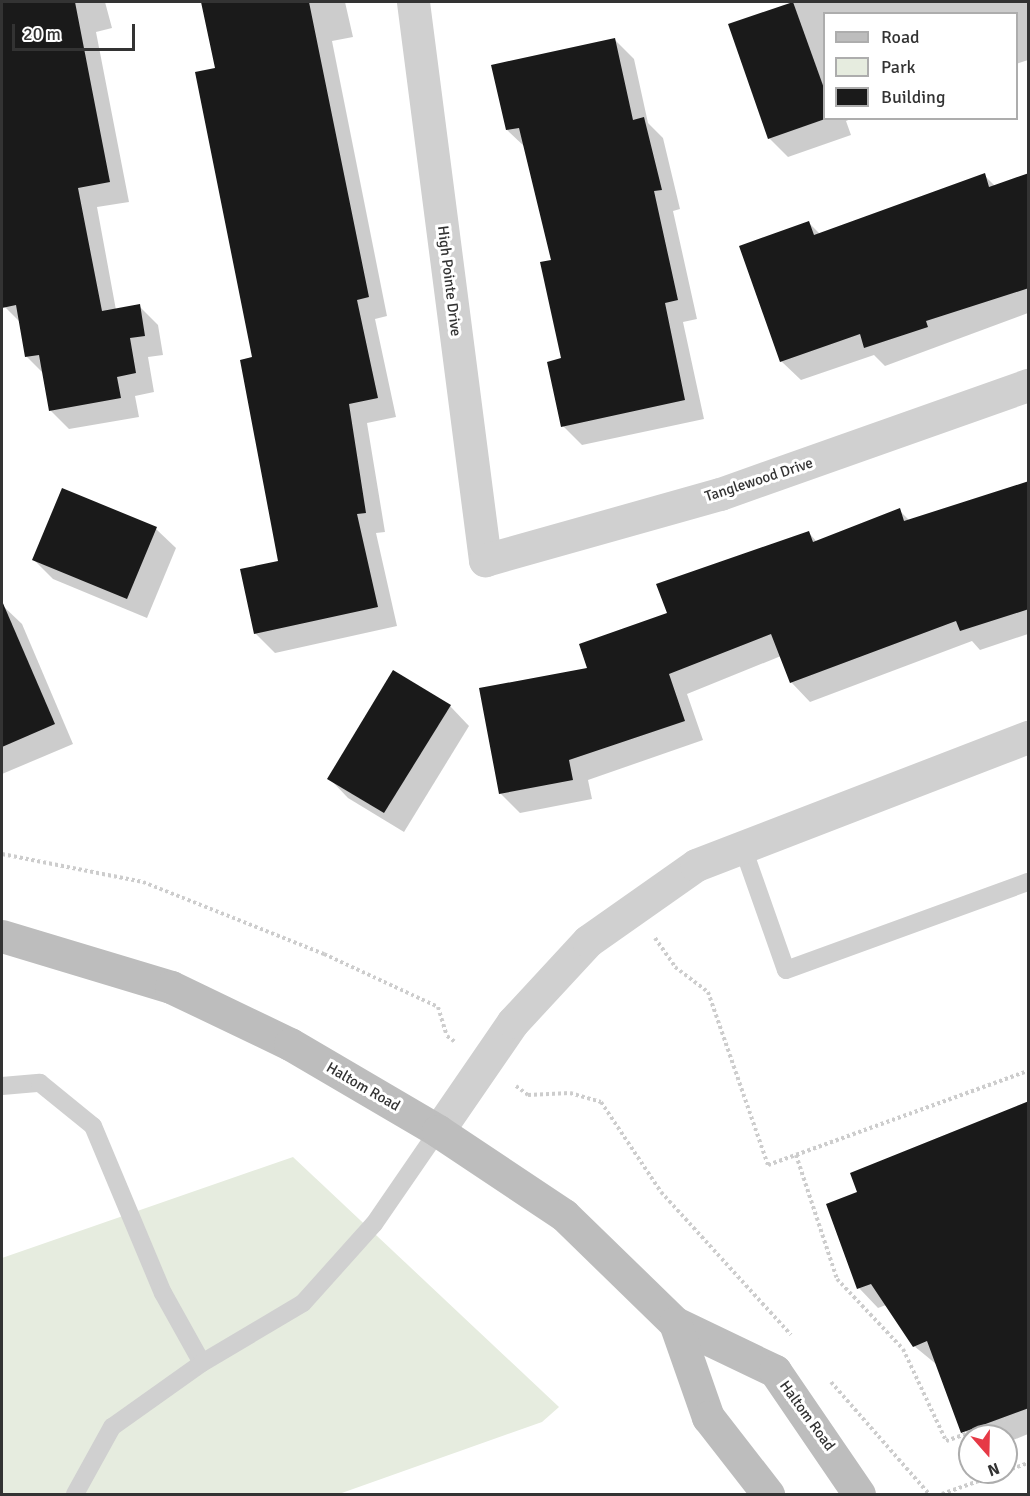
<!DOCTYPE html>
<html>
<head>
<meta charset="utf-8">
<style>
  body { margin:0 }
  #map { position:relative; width:1030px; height:1496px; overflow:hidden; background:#fff; font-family:Signika,sans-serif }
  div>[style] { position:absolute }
  .green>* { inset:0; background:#e6ecdf }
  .shadow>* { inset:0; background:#0003 }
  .building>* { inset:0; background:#1a1a1a }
  .path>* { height:4px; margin-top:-2px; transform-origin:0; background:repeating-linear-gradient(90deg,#cdcdcd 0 3px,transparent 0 6px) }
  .service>* { height:18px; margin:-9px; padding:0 9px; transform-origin:9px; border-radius:9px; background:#d0d0d0 }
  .minor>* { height:33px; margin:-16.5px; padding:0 16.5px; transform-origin:16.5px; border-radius:16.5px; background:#d0d0d0 }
  .tertiary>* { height:33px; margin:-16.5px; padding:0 16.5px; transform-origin:16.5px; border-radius:16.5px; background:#d0d0d0 }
  .secondary>* { height:33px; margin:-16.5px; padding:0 16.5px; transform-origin:16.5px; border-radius:16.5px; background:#bdbdbd }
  span { translate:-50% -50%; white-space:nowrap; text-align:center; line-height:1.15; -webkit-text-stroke:6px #fff; paint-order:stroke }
  .street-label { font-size:15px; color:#333 }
  .frame { position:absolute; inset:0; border:3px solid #333; pointer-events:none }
  .legend { position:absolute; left:823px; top:12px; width:195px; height:108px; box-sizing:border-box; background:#fff; border:2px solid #adadad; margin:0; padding:8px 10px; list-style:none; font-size:18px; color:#333 }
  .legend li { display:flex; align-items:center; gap:12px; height:30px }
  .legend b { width:30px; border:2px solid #adadad }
  .north { position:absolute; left:958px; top:1424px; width:60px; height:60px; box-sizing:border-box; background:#fff; border:2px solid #adadad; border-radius:50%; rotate:160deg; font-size:16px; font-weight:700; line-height:24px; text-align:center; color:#333 }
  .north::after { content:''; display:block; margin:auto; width:21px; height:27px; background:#e63946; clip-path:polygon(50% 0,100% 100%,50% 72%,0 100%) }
  .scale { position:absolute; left:12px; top:24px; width:123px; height:27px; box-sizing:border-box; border:3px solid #333; border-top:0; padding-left:8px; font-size:18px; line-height:21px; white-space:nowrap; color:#333; -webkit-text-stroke:4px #fff; paint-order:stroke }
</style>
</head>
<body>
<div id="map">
  <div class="green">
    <i style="clip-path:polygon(293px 1157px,559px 1407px,542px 1422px,339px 1494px,2px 1494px,2px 1258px)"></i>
  </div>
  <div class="shadow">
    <i style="clip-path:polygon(2px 2px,105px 2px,112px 28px,96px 32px,129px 202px,97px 207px,116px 310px,139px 306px,158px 325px,163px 355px,148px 357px,154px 392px,135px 396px,139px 417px,69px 429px,50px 410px,44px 374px,26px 356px,20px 322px,5px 307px)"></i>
    <i style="clip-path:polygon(202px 2px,345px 2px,353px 37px,332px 41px,387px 316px,375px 319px,396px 417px,367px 423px,385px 532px,376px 533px,397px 626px,275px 653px,255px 633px,279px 562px,254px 358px,197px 73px,217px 69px)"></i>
    <i style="clip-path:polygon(797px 2px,1028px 2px,1028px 60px,1016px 64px,1016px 14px,824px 14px,824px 118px,853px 118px,846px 121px,851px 135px,788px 157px,769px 138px,730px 25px)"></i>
    <i style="clip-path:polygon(615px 40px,634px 59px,648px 123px,663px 138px,680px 209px,673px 211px,697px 319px,683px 322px,704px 419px,582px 445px,563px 426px,563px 360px,553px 261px,526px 148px,507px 130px)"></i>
    <i style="clip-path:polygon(1028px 174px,1028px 313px,885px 366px,874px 355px,801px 380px,781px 361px,809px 223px,820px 234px,984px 175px,995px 186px)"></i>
    <i style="clip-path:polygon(1028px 482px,1028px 634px,980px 650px,972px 641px,810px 702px,791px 682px,781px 656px,687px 694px,703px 740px,588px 780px,592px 799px,520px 813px,500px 793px,589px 669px,669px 614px,809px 533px,817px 542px,899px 510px,910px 521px)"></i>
    <i style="clip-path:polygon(63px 490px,156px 529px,176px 548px,147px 618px,53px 579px,34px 560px)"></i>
    <i style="clip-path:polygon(2px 605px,22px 624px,73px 744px,2px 774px)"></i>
    <i style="clip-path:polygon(450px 706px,469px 726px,404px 832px,348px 798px,329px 778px)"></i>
    <i style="clip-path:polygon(1028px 1103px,1028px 1434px,1006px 1443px,1006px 1436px,970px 1436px,970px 1441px,936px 1364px,914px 1346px,886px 1305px,878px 1308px,859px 1288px,859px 1193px)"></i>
  </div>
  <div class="building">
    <i style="clip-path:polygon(2px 2px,75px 2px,110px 182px,78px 188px,102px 311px,140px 304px,145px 336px,130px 338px,136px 373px,117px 377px,121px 398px,49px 411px,39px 355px,25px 357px,16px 305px,2px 308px)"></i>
    <i style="clip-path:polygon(201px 2px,309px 2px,369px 297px,357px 300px,378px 398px,349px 404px,366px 513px,357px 514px,378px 607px,254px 634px,240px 569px,278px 561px,240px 360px,252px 357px,195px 72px,215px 68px)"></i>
    <i style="clip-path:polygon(793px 2px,825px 91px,825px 119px,768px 139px,728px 24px)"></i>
    <i style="clip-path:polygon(615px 38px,633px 120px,644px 117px,662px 190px,654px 191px,678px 300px,665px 303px,685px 400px,561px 427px,547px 362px,561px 358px,540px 262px,551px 260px,519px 128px,506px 130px,491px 65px)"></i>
    <i style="clip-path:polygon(985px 173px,989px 187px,1029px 173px,1029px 288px,926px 321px,928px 327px,864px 348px,860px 334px,780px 362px,739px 246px,809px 221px,814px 235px)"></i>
    <i style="clip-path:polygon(1029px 481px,1029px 609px,960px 631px,956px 621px,790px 683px,771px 634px,669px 674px,685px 721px,569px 760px,573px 780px,499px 794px,479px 688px,587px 668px,579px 644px,667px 613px,656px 584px,809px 531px,813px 542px,900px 508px,904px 521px)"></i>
    <i style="clip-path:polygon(62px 488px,157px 527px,127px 599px,32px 560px)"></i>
    <i style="clip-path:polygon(2px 601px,55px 724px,2px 747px)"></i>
    <i style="clip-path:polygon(393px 670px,451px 705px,384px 813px,327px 779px)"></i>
    <i style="clip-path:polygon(1029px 1101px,1029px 1408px,961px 1433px,927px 1341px,913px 1347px,871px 1284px,857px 1289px,826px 1204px,857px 1192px,850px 1173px)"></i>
  </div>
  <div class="path">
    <i style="left:2px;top:854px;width:144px;rotate:11.2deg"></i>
    <i style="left:143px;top:882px;width:195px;rotate:21.7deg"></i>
    <i style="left:324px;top:954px;width:126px;rotate:24.9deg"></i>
    <i style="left:438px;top:1007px;width:30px;rotate:73deg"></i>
    <i style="left:447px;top:1036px;width:9px;rotate:36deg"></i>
    <i style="left:655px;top:938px;width:35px;rotate:55deg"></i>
    <i style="left:675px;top:967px;width:41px;rotate:37.1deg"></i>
    <i style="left:708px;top:992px;width:183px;rotate:70.9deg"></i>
    <i style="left:768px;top:1165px;width:276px;rotate:-19.9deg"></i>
    <i style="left:516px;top:1086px;width:15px;rotate:37deg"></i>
    <i style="left:528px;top:1095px;width:42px;rotate:-2.7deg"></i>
    <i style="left:570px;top:1093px;width:32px;rotate:16deg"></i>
    <i style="left:601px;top:1102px;width:108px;rotate:56.3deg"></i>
    <i style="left:661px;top:1192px;width:193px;rotate:47.7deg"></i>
    <i style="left:796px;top:1155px;width:131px;rotate:71.7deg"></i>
    <i style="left:837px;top:1279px;width:96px;rotate:46.7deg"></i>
    <i style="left:903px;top:1349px;width:102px;rotate:64.9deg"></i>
    <i style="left:946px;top:1441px;width:87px;rotate:-19.5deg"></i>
    <i style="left:831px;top:1382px;width:149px;rotate:48.8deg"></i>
    <i style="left:1006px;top:1471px;width:23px;rotate:-20deg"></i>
    <i style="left:942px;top:1494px;width:66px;rotate:-19.5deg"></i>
  </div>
  <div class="service">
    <i style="left:743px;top:848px;width:129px;rotate:70.6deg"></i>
    <i style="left:786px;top:970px;width:258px;rotate:-20deg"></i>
    <i style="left:2px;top:1086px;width:38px;rotate:-5deg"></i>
    <i style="left:40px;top:1083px;width:68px;rotate:39.1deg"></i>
    <i style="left:93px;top:1126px;width:181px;rotate:67.3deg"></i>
    <i style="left:163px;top:1293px;width:80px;rotate:60.9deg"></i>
    <i style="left:75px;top:1494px;width:77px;rotate:-61.1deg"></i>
    <i style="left:112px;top:1427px;width:110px;rotate:-35.4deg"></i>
    <i style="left:202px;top:1363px;width:117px;rotate:-30.7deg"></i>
    <i style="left:303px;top:1303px;width:106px;rotate:-48.1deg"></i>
    <i style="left:374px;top:1224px;width:113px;rotate:-55.5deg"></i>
  </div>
  <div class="minor">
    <i style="left:413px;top:2px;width:563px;rotate:82.65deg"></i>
    <i style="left:485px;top:560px;width:244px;rotate:-15.7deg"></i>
    <i style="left:720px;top:494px;width:327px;rotate:-19.5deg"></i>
  </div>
  <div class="tertiary">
    <i style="left:438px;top:1131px;width:132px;rotate:-55.5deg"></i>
    <i style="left:513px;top:1022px;width:110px;rotate:-47.2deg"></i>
    <i style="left:588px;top:941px;width:132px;rotate:-35.1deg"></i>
    <i style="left:696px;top:865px;width:356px;rotate:-21.1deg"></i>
  </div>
  <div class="secondary">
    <i style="left:2px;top:936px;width:177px;rotate:16.8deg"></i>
    <i style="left:171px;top:987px;width:132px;rotate:25.6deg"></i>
    <i style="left:290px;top:1044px;width:172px;rotate:30.4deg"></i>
    <i style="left:438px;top:1131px;width:151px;rotate:33.7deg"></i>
    <i style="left:564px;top:1215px;width:155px;rotate:44.2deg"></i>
    <i style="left:675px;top:1323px;width:111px;rotate:25.6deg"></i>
    <i style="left:775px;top:1371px;width:149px;rotate:55.7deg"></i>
    <i style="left:675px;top:1323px;width:100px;rotate:70.7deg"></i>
    <i style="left:708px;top:1417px;width:98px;rotate:52.1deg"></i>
  </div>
  <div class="street-label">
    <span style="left:449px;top:281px;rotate:83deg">High Pointe Drive</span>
    <span style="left:759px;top:480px;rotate:-18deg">Tanglewood Drive</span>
    <span style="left:363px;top:1087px;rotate:30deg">Haltom Road</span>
    <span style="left:807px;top:1416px;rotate:54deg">Haltom Road</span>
  </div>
  <div class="frame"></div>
  <ul class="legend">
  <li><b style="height:8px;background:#bdbdbd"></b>Road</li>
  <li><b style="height:16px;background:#e6ecdf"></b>Park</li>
  <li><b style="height:16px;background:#1a1a1a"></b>Building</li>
  </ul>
  <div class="north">N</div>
  <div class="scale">20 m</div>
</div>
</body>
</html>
